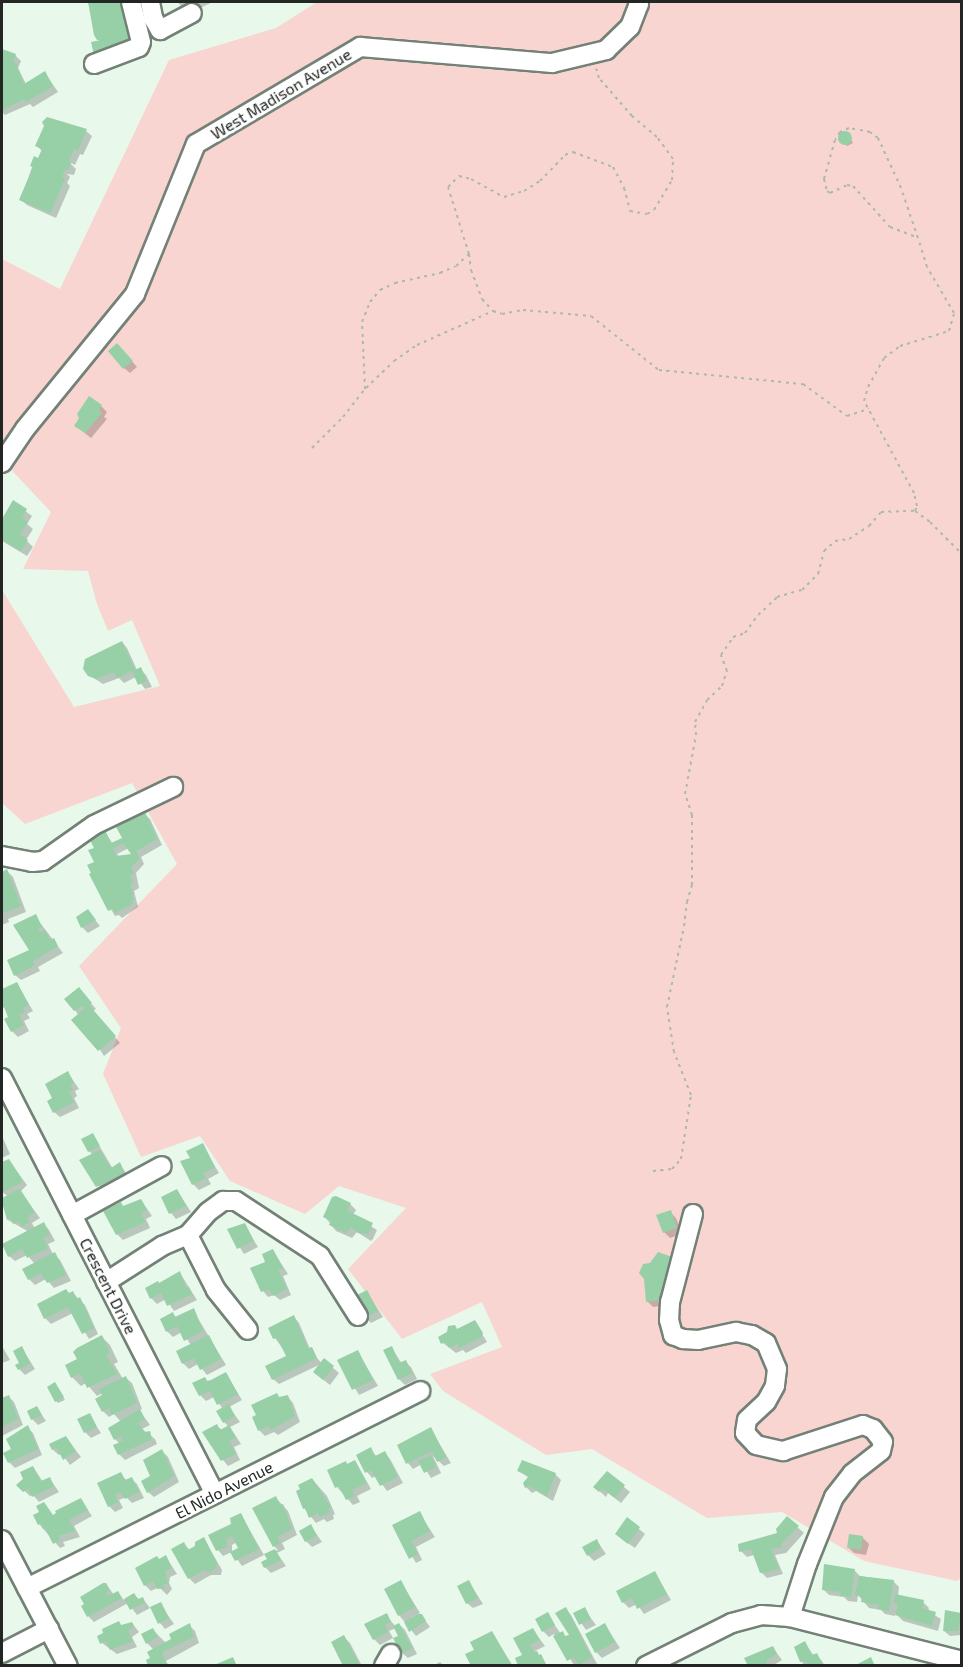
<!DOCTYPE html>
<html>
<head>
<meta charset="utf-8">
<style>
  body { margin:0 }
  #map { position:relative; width:963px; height:1667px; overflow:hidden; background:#e8f8eb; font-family:"Exo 2",sans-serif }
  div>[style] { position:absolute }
  .green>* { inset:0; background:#f8d5d0 }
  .shadow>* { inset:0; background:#0003 }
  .building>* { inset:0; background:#97cfa6 }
  .round { border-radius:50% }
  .path>* { height:2px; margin-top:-1px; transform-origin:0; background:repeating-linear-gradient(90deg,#acb9af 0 3px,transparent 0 7.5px) }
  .roads { filter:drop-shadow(2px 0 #738176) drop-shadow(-2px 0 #738176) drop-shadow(0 2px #738176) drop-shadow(0 -2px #738176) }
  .minor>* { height:18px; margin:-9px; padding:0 9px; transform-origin:9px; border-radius:9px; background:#fff }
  span { translate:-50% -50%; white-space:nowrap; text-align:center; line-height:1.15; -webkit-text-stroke:5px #fff; paint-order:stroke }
  .street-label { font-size:16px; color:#222723 }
  .frame { position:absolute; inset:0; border:3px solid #222723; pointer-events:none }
</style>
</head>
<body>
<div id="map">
  <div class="green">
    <i style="clip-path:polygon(317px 2px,961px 2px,962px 1577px,957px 1581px,864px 1561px,782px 1512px,707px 1518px,592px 1449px,546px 1455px,443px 1391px,430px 1374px,502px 1347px,482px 1302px,402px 1339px,348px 1269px,406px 1208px,339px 1186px,305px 1214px,230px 1181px,200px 1136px,141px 1157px,103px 1074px,121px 1028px,79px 966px,177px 864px,132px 783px,25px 824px,2px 803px,2px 590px,74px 707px,160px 686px,132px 620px,108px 631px,97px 604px,88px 571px,23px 569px,51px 512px,2px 460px,2px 259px,60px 289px,169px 60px,276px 28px)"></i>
  </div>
  <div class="shadow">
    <i style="clip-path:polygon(88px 2px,126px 2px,132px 30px,99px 42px)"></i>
    <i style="clip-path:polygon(177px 2px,213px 2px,189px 13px)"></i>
    <i style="clip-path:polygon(3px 51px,15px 55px,21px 61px,18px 68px,26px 84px,45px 73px,58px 92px,33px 107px,30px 104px,5px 115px,2px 112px)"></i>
    <i style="clip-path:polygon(86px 131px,92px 136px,83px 155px,80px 154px,75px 165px,69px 162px,76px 169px,74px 175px,67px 174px,70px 177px,67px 183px,70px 186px,56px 218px,27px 205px,21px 200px,35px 158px,39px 160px,42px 151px,37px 146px)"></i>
    <i style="clip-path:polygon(848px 134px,853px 143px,847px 146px,840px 140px,840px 137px)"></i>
    <i style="clip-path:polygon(123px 351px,137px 367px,130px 373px,124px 368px)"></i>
    <i style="clip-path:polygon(101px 406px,107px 412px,104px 417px,107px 419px,91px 438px,76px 426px)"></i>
    <i style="clip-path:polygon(13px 502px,32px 516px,27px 524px,33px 529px,26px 540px,33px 547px,27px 556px,2px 541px,2px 522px)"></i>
    <i style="clip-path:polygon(122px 642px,127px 648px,137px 670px,140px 669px,146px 675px,152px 687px,145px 689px,136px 677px,124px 683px,119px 678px,103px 684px,89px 675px)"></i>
    <i style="clip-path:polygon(evenodd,144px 814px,150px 819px,162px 845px,141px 857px,144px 864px,136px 873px,139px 888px,134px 891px,138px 907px,122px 918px,119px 915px,115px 916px,91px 875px,96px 863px,96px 848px,105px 832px,113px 844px,124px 839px,144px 814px,129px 848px,134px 855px,119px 857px,117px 854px,129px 848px)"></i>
    <i style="clip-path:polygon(7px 871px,13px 877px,26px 912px,8px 919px,9px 922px,2px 925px,2px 873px)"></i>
    <i style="clip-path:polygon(88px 911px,100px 926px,88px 933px,82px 927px)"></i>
    <i style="clip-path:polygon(35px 916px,63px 953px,38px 967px,40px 971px,21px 980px,15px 975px,31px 950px)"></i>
    <i style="clip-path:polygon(17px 984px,33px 1011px,27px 1014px,30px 1018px,24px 1021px,29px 1031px,18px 1037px,12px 1031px,10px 1017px,2px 1003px,2px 991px)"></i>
    <i style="clip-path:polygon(84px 995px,96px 1009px,93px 1011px,120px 1043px,104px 1056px,75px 1010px)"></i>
    <i style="clip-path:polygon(68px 1073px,79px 1089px,75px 1091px,77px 1096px,74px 1098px,79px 1108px,60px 1117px,54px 1112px,54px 1099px)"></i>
    <i style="clip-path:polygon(93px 1135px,113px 1169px,120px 1164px,130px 1179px,103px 1192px,81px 1161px,93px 1155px,89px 1151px)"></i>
    <i style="clip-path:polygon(2px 1136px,10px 1154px,2px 1158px)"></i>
    <i style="clip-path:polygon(202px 1145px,219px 1173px,208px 1179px,211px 1184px,199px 1190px,193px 1184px,192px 1159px)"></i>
    <i style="clip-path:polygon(9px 1161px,27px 1185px,20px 1192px,40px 1218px,32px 1223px,35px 1229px,44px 1224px,49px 1230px,55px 1241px,48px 1244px,53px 1254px,60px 1260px,71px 1281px,54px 1288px,46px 1279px,35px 1285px,29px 1279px,35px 1264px,27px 1255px,15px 1261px,9px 1256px,29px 1232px,8px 1220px,2px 1200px,9px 1197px,2px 1192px,2px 1165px)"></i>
    <i style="clip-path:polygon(177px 1190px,191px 1212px,176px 1219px,171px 1213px)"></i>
    <i style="clip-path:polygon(141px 1200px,152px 1216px,146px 1219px,150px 1228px,123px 1240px,117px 1234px,121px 1204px,124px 1207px)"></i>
    <i style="clip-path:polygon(350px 1204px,356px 1210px,353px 1215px,377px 1230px,373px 1239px,371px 1241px,357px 1232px,352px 1238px,336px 1231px,325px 1217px)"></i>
    <i style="clip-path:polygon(670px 1212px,676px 1218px,682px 1234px,670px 1238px,664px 1232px)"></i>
    <i style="clip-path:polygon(244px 1225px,258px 1247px,244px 1254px,229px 1230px)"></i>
    <i style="clip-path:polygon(273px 1251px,288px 1274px,283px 1276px,291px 1295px,280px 1300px,274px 1295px,268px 1297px,263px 1291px,252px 1269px,267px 1262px)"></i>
    <i style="clip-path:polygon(644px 1265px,674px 1304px,653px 1307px,648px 1302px)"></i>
    <i style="clip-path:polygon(180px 1273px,197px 1300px,174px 1311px,166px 1299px,157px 1304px,151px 1298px,160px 1285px)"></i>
    <i style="clip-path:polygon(367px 1292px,383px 1317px,371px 1323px,365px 1317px)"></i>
    <i style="clip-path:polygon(73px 1293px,85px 1305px,98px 1334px,89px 1339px,73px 1313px,51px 1324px,45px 1318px)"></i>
    <i style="clip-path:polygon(193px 1310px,226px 1365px,207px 1375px,198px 1364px,189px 1369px,183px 1363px,191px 1345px,182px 1332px,173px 1337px,167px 1331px,173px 1314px,177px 1318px)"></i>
    <i style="clip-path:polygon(294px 1317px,299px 1323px,310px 1349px,322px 1364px,324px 1360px,339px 1373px,330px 1385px,321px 1378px,321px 1364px,279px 1384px,273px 1379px,288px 1356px,275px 1338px)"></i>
    <i style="clip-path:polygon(475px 1322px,487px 1342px,466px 1353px,463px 1350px,456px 1353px,443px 1343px,458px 1330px)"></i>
    <i style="clip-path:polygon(101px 1336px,110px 1345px,118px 1362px,114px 1364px,123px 1379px,126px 1378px,132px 1383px,142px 1409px,139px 1410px,150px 1425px,142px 1429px,155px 1439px,157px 1444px,125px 1460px,119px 1454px,120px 1444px,115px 1439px,121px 1422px,114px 1414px,109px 1417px,103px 1411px,103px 1393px,97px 1396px,86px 1383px,81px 1386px,72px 1377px,79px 1359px)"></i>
    <i style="clip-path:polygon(2px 1346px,10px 1360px,2px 1363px)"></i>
    <i style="clip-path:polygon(22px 1348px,35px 1369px,25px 1375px,19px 1369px)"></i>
    <i style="clip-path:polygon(392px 1348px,402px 1364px,405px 1362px,411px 1367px,417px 1379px,405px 1385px,399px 1379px)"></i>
    <i style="clip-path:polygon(358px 1352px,378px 1386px,359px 1395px,339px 1361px)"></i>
    <i style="clip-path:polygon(226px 1374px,242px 1400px,229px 1407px,240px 1422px,230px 1427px,241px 1444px,234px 1447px,240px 1460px,228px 1466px,223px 1460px,217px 1426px,222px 1430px,229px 1427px,224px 1422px,223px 1409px,214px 1397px,206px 1401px,200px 1395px,205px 1378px,208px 1382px)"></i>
    <i style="clip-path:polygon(55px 1384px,65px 1400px,58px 1403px,56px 1401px)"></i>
    <i style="clip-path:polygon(8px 1396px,14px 1402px,23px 1425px,2px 1436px,2px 1400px)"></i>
    <i style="clip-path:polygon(288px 1397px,293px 1403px,300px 1422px,278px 1435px,274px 1432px,265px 1436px,259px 1430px)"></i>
    <i style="clip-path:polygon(37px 1408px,46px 1421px,38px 1425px,32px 1419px)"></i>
    <i style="clip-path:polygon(89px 1415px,101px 1433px,91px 1438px,85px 1432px)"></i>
    <i style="clip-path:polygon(27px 1427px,33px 1433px,42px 1455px,15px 1468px,9px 1462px,13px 1449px)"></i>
    <i style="clip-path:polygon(430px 1428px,451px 1463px,444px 1466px,433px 1456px,441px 1473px,431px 1478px,422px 1464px,413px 1469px,408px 1463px)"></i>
    <i style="clip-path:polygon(66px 1438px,81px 1457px,70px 1465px,62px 1454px,59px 1455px,53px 1450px)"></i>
    <i style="clip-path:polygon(370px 1449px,377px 1457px,385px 1453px,390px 1459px,403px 1483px,387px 1491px,376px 1476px,372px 1478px,367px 1472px)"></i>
    <i style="clip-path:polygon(162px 1451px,168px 1457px,179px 1482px,154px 1497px,148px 1492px)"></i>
    <i style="clip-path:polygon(355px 1461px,371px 1489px,357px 1496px,360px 1502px,353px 1505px,337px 1487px,345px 1462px,348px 1465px)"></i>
    <i style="clip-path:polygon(33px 1467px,43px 1482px,50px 1479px,59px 1492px,39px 1502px,33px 1495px,30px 1496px,18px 1485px)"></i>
    <i style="clip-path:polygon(519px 1471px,555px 1474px,561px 1480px,553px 1501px,536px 1491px,532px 1493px,526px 1487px,529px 1478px)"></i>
    <i style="clip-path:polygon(607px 1473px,630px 1492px,621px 1503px,608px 1493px,606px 1497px,595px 1487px)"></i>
    <i style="clip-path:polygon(121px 1474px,127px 1481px,131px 1479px,137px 1484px,144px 1498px,132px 1503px,126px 1497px,119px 1500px,123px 1508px,115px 1512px,109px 1506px)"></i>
    <i style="clip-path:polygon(312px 1479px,327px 1496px,335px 1514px,333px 1515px,334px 1519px,327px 1522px,324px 1519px,316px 1523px,304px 1508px)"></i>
    <i style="clip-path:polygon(276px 1498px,288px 1511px,297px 1535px,282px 1543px,285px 1549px,277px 1553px,286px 1566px,271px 1573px,265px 1567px,269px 1560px,266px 1555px,278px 1550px,274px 1546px)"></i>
    <i style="clip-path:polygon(81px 1500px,92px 1516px,74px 1526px,80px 1537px,63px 1542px,65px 1546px,60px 1548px,39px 1524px,41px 1513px,54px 1516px)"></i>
    <i style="clip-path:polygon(419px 1513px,435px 1537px,416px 1547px,422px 1560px,416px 1563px,394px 1526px)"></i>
    <i style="clip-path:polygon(evenodd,241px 1515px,264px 1555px,242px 1566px,232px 1552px,223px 1556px,218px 1550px,241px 1515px,237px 1542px,240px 1549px,232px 1553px,232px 1545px,237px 1542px)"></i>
    <i style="clip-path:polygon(787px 1518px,804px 1533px,786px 1553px,775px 1555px,783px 1574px,767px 1578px,761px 1572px,754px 1555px,747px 1557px,741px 1551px,779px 1534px)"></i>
    <i style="clip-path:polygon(627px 1519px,645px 1534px,635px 1548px,622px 1539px)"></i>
    <i style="clip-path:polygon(311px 1526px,322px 1542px,312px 1547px,306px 1541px)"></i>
    <i style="clip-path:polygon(850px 1536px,863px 1538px,869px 1544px,866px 1555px,854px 1553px,848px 1547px)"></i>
    <i style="clip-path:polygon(204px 1539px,222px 1570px,221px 1575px,211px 1575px,195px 1584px,189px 1578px,184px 1544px,190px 1550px)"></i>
    <i style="clip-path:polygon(597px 1541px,606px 1554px,594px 1561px,588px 1555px)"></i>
    <i style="clip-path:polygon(166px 1557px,177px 1574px,170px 1577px,169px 1583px,172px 1589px,167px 1595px,159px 1587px,151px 1591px,145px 1585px,159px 1560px)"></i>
    <i style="clip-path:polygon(854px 1570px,860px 1576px,893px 1581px,899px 1587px,898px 1596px,923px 1602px,929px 1608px,928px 1611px,941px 1619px,938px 1631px,903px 1621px,895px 1613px,895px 1616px,885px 1614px,881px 1610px,869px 1608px,858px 1595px,857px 1602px,848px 1601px,844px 1597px,829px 1595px,823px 1589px)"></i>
    <i style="clip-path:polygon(655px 1573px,671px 1600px,644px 1614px,637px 1604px,629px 1608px,623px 1602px)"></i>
    <i style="clip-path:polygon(401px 1582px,420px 1613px,411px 1618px,412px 1620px,422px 1616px,430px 1627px,416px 1636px,399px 1615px)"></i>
    <i style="clip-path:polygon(469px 1582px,483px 1604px,473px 1608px,467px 1603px)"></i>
    <i style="clip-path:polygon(106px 1584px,114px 1595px,118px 1593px,124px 1600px,134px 1595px,140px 1600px,143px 1599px,150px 1608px,137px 1615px,128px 1603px,94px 1622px,88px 1616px,82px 1597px)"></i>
    <i style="clip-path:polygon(160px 1604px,174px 1624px,165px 1629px,160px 1623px)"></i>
    <i style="clip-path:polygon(566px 1609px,571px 1615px,597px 1664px,581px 1666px,579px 1663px,574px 1665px,554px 1634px,549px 1637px,543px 1631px,547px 1614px,561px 1634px,567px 1637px,571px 1635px)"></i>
    <i style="clip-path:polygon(584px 1609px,596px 1625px,586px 1630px,575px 1614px)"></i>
    <i style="clip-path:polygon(960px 1614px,962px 1635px,950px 1636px,944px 1631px)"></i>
    <i style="clip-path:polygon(386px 1615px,395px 1626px,399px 1624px,405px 1630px,417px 1654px,408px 1658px,402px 1653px,401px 1636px,396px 1628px,389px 1631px,393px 1638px,380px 1645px,374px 1639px)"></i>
    <i style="clip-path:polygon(132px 1623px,139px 1632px,132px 1637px,137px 1647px,117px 1654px,102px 1643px,122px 1627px)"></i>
    <i style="clip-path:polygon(189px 1625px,195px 1631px,199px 1643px,166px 1661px,169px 1666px,149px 1666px,154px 1650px,147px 1643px,153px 1630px,166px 1643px)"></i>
    <i style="clip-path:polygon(605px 1625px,620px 1648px,602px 1658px,596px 1652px)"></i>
    <i style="clip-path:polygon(533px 1630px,545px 1646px,535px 1651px,547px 1666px,520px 1666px)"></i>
    <i style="clip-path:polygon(492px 1633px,513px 1666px,471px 1666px,476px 1650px)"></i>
    <i style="clip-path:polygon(344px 1637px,350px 1643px,362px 1666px,345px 1666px)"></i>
    <i style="clip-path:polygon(805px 1643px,814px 1656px,817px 1655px,822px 1661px,825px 1666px,805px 1666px,801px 1661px)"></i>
    <i style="clip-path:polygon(773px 1648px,782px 1660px,772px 1666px,750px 1666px)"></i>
    <i style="clip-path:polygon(440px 1662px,444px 1666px,432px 1666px)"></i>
  </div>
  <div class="building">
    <i style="clip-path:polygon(88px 2px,124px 2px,127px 29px,134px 28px,137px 39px,94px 55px,91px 42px,101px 40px,97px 40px,94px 35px)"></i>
    <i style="clip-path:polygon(2px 49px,16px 54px,13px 63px,16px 63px,24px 84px,45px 71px,53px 86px,26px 102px,24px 99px,2px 110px)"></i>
    <i style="clip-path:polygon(47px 117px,87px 129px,78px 151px,74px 149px,69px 160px,67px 159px,71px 162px,68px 170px,63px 169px,65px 170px,62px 177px,65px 179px,50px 213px,19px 200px,33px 167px,30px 166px,34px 156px,38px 158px,42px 149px,35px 146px,44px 126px,42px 122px)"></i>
    <i class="round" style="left:838px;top:131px;width:14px;height:14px"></i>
    <i style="clip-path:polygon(117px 343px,133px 361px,123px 369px,108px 351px)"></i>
    <i style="clip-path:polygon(89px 396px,102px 405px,99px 410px,102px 413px,85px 433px,74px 426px,79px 418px,77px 414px)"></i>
    <i style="clip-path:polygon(13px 500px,27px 509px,22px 518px,28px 522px,20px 535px,28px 540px,21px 551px,2px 540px,2px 519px)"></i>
    <i style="clip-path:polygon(122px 641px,135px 670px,141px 667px,147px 681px,138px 685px,132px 671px,117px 678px,114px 672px,96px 679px,88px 676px,83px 669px,85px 659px)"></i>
    <i style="clip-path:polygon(evenodd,145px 812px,157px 839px,136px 851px,140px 858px,131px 867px,134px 873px,130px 875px,133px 882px,130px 885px,134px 894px,131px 895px,134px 898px,131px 905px,115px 913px,113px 909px,108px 911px,89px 874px,91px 873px,87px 865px,94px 862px,88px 850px,94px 848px,89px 838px,105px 830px,111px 843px,122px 838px,115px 825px,145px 812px,123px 843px,131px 854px,116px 856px,113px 848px,123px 843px)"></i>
    <i style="clip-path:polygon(7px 869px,21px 906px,3px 913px,2px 917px,2px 872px)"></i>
    <i style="clip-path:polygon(88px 909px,96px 920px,81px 928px,76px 917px)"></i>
    <i style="clip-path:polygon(36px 914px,42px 927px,38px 929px,40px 932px,45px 930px,50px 940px,54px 938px,58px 946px,33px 961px,35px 965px,14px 976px,7px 960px,29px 950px,13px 925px)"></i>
    <i style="clip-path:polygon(17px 982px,29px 1005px,23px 1008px,25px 1012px,19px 1015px,24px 1025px,11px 1032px,4px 1019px,8px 1017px,4px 1007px,2px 1009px,2px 989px)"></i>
    <i style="clip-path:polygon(79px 987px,92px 1003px,89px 1005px,116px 1036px,98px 1051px,71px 1020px,85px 1008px,83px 1006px,74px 1011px,64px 999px)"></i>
    <i style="clip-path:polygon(68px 1071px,74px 1083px,70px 1085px,73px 1090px,69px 1092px,74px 1102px,53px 1113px,47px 1101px,52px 1098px,45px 1084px)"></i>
    <i style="clip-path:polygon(93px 1133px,100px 1146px,88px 1152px,81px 1139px)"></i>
    <i style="clip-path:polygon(203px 1143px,215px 1167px,203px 1173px,206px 1178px,192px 1185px,180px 1161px,190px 1158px,186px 1151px)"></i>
    <i style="clip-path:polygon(100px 1150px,111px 1168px,120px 1162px,125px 1174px,96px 1187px,79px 1160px)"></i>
    <i style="clip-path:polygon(9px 1159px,22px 1179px,21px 1183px,2px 1192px,2px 1162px)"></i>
    <i style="clip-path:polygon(20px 1189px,35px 1212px,27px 1217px,30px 1222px,21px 1227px,19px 1221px,13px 1224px,10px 1218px,7px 1220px,2px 1202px,2px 1198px)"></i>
    <i style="clip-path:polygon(177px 1189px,186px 1206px,169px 1214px,161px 1197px)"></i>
    <i style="clip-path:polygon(336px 1196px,351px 1203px,347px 1210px,350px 1212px,373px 1223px,368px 1234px,358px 1233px,351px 1227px,346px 1233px,329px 1225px,331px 1221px,323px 1217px,332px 1197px)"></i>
    <i style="clip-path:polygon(141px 1199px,147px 1210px,141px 1213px,145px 1222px,116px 1235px,103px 1211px,121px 1202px,123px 1206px)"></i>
    <i style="clip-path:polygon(671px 1210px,677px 1228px,663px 1233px,656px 1215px)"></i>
    <i style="clip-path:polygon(44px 1222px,50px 1235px,43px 1238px,48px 1248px,27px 1258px,22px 1249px,8px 1257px,2px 1244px)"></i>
    <i style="clip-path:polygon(245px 1223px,254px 1241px,237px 1249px,227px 1229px)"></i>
    <i style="clip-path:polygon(273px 1249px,283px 1268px,278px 1270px,287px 1289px,273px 1296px,269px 1289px,261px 1292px,250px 1268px,265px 1262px,262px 1254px)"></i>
    <i style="clip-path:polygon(55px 1252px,66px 1275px,47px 1283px,41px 1273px,28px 1280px,22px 1269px)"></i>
    <i style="clip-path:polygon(658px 1252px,675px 1258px,669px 1299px,646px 1302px,644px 1279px,639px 1273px,643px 1264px,650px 1263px)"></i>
    <i style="clip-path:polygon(180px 1271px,186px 1288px,189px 1287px,192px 1294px,167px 1306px,161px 1293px,150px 1299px,145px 1288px,158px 1281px,159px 1283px)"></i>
    <i style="clip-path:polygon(66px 1289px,69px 1293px,73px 1291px,77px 1299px,80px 1297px,94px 1328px,82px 1334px,68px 1307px,44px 1319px,37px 1304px)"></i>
    <i style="clip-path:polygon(367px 1290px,378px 1311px,364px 1318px,353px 1297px)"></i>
    <i style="clip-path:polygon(194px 1308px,203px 1331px,184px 1341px,177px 1326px,166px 1332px,160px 1319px,173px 1312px,175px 1317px)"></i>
    <i style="clip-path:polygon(294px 1315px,308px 1348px,312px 1347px,317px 1358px,272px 1380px,265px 1366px,286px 1356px,277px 1338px,273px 1339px,268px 1328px)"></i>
    <i style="clip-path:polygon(475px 1320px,483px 1333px,481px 1337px,459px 1348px,458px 1344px,449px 1348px,446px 1342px,441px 1344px,438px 1337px,447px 1332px,448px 1326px,455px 1325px,457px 1329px)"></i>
    <i style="clip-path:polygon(102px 1335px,110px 1353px,106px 1355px,117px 1374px,87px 1388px,80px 1373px,71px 1378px,65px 1365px,77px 1359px,73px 1352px,77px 1348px)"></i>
    <i style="clip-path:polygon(209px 1335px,221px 1359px,200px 1370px,194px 1358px,182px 1364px,176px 1351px)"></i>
    <i style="clip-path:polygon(22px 1346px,30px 1363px,18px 1370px,15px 1365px,19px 1363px,13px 1351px)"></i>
    <i style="clip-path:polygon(392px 1346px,399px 1363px,406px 1360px,412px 1373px,398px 1380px,383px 1350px)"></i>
    <i style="clip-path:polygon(358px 1350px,373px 1380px,352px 1390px,337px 1360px)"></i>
    <i style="clip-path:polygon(324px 1358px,334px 1366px,323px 1380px,313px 1372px)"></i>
    <i style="clip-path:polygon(226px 1372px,238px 1394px,217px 1405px,210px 1391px,199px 1396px,192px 1383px,205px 1377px,207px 1381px,211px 1380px)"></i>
    <i style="clip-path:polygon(126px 1376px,137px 1403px,112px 1415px,109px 1408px,102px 1412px,95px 1399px,102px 1395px,99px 1389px)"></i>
    <i style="clip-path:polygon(55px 1382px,64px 1397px,55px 1402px,47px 1387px)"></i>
    <i style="clip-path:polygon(277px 1393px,279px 1397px,288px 1395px,295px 1416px,271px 1430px,269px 1426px,258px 1431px,252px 1417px,256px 1415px,251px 1405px)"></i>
    <i style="clip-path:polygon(9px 1395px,18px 1419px,2px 1427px,2px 1398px)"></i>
    <i style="clip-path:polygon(229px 1404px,235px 1416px,223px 1423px,216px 1411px)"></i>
    <i style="clip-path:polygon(37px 1406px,42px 1415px,31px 1420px,27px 1411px)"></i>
    <i style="clip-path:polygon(140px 1409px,145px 1419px,138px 1423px,145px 1432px,150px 1431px,152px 1439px,118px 1455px,113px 1445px,123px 1441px,121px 1436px,114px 1440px,108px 1428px)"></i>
    <i style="clip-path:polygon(90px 1413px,97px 1427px,84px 1433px,77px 1419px)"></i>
    <i style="clip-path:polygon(217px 1424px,220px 1430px,229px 1425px,236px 1438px,229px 1441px,236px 1454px,221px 1461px,202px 1432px)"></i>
    <i style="clip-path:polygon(28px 1425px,38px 1449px,8px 1463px,3px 1453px,11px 1449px,6px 1439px)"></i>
    <i style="clip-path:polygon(431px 1427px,446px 1457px,437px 1462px,432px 1451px,406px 1464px,397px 1445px)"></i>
    <i style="clip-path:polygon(66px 1436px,76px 1451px,63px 1460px,57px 1448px,52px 1450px,49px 1444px)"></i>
    <i style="clip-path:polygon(371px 1447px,375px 1456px,385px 1451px,398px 1477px,380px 1486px,371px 1470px,365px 1473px,356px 1455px)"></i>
    <i style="clip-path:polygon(162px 1449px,174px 1476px,147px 1493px,141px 1481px,150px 1476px,143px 1460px)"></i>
    <i style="clip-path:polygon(431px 1455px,436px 1467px,424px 1473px,418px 1461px)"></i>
    <i style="clip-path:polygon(355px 1460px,367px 1483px,352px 1490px,355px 1496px,346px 1500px,339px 1486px,335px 1488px,327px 1470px,346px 1461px,347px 1464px)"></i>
    <i style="clip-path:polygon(522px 1460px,556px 1473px,547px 1496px,529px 1486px,525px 1488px,523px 1483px,529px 1476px,517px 1471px)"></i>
    <i style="clip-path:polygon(33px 1466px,41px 1481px,50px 1477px,54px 1486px,32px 1497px,28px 1489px,23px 1492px,16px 1485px,23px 1479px,20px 1472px)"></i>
    <i style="clip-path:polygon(607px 1471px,625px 1485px,615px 1498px,602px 1488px,599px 1492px,593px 1487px)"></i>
    <i style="clip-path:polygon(121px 1472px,125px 1480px,132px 1477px,139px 1492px,125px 1499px,120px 1492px,115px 1494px,118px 1502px,108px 1507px,97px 1483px)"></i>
    <i style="clip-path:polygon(312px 1478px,331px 1508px,328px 1509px,330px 1512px,320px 1517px,318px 1513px,309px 1518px,305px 1508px,303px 1509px,296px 1491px,300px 1489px,298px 1485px)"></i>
    <i style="clip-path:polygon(276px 1496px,280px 1505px,283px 1504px,292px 1529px,277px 1537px,280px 1543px,273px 1547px,252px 1508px)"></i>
    <i style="clip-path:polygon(81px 1498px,88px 1510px,69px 1520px,75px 1531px,58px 1536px,60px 1540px,53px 1544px,45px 1528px,43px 1529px,41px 1523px,38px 1525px,33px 1515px,39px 1512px,36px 1506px,44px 1502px,53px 1515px,56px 1513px,55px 1511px)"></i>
    <i style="clip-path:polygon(420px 1511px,430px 1531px,411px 1541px,418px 1554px,409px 1559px,392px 1525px)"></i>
    <i style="clip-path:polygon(241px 1513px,259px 1549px,235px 1561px,230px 1552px,238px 1548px,232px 1536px,227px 1539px,227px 1547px,216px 1551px,208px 1535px,231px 1524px,230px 1518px)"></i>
    <i style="clip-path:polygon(787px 1516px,799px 1526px,781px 1544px,781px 1547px,771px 1549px,779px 1569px,760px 1573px,751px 1549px,739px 1552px,738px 1544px,777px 1533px,776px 1529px)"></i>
    <i style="clip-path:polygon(627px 1517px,640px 1527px,628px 1544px,615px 1534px)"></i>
    <i style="clip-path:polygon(311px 1524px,317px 1536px,305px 1542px,299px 1531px)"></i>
    <i style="clip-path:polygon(849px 1534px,863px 1536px,861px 1550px,847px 1548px)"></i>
    <i style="clip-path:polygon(204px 1537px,217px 1563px,215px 1569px,210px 1572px,204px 1570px,188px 1579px,171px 1549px,184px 1542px,188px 1550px,195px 1546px,195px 1542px)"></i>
    <i style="clip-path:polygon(597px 1539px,601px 1548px,587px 1556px,582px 1547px)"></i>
    <i style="clip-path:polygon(275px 1549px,281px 1560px,264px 1568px,261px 1562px,267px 1559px,264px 1554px)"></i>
    <i style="clip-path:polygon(166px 1555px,172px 1568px,165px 1572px,168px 1583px,163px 1585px,165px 1588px,157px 1589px,153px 1581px,144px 1586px,135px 1568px,157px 1556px,159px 1559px)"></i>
    <i style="clip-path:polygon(824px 1564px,855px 1569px,851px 1597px,840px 1596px,841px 1592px,822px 1590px)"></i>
    <i style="clip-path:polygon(655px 1571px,667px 1594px,637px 1609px,632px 1598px,622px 1603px,616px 1591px)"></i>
    <i style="clip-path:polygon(859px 1576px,894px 1580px,889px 1611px,878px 1609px,879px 1605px,861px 1602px,862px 1597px,855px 1595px)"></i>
    <i style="clip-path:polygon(401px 1580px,415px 1607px,398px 1616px,384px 1589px)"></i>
    <i style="clip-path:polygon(469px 1580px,478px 1598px,466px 1604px,457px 1586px)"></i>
    <i style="clip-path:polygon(103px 1583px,106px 1583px,110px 1590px,106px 1592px,108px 1596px,118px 1591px,122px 1598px,87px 1617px,81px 1606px,84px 1604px,80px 1597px)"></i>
    <i style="clip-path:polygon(134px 1593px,138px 1599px,143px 1597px,145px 1602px,130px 1610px,124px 1599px)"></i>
    <i style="clip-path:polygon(895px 1594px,924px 1600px,922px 1608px,936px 1612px,932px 1626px,895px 1615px,898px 1604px,893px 1602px)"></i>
    <i style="clip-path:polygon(161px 1602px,169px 1618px,158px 1624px,150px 1607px)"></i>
    <i style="clip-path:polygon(566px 1607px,592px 1658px,578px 1665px,574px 1657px,567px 1661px,553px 1636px,563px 1631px,565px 1636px,569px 1635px,555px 1613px)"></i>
    <i style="clip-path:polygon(585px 1607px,591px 1619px,579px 1625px,573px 1613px)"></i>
    <i style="clip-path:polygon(945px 1610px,961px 1613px,958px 1631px,943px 1631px)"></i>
    <i style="clip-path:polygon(548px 1612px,555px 1625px,542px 1632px,535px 1619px)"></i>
    <i style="clip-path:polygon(387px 1613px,391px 1622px,385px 1625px,388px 1632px,373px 1640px,364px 1624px)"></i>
    <i style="clip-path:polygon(418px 1614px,422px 1614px,426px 1621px,409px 1632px,404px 1622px)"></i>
    <i style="clip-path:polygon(119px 1621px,121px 1625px,132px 1622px,134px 1626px,128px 1631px,133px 1641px,110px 1650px,106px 1641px,100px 1644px,97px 1636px,103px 1633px,102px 1629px)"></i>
    <i style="clip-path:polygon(190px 1623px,194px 1637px,162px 1652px,167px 1666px,148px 1666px,146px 1660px,150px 1658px,147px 1652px,171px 1639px,169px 1634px)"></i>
    <i style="clip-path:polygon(399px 1623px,412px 1648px,401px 1654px,393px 1638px,398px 1636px,393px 1626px)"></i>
    <i style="clip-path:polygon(605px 1623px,615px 1642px,595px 1653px,585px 1634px)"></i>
    <i style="clip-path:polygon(153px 1628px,158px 1637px,146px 1644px,141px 1634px)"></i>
    <i style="clip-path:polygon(533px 1628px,540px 1640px,530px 1645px,534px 1652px,537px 1651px,539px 1655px,541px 1654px,547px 1666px,518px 1666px,515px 1658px,522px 1655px,513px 1638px)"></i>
    <i style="clip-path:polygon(492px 1631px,512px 1666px,471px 1666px,465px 1654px,474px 1650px,470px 1642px)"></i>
    <i style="clip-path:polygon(344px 1635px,359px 1664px,356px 1666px,343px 1666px,331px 1642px)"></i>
    <i style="clip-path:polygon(805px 1641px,812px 1655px,817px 1653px,823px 1666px,808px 1666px,806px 1661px,800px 1662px,794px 1647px)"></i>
    <i style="clip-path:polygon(773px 1646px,777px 1654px,766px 1660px,768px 1666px,748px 1666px,744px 1658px)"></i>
    <i style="clip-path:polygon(233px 1657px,236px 1664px,234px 1666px,212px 1666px)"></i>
    <i style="clip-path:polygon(871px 1657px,875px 1666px,854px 1666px)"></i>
  </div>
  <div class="path">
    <i style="left:469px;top:254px;width:16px;rotate:83deg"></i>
    <i style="left:471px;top:270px;width:31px;rotate:69deg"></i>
    <i style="left:482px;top:299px;width:16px;rotate:47deg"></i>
    <i style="left:493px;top:311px;width:9px;rotate:18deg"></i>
    <i style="left:502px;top:314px;width:21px;rotate:-11deg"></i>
    <i style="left:523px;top:310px;width:68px;rotate:5deg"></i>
    <i style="left:591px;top:316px;width:87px;rotate:38.5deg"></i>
    <i style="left:659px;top:370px;width:145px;rotate:5.6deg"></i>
    <i style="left:803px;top:384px;width:54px;rotate:36deg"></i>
    <i style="left:847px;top:416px;width:23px;rotate:-18deg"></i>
    <i style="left:366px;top:388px;width:39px;rotate:-44deg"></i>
    <i style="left:394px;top:361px;width:28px;rotate:-35deg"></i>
    <i style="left:417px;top:345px;width:83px;rotate:-24.1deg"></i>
    <i style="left:312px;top:448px;width:44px;rotate:-45deg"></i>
    <i style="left:343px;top:417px;width:36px;rotate:-52deg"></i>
    <i style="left:365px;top:389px;width:67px;rotate:-92.6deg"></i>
    <i style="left:362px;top:322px;width:22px;rotate:-68deg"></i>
    <i style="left:370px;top:302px;width:16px;rotate:-50deg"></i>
    <i style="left:380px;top:290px;width:17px;rotate:-25deg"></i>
    <i style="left:395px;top:283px;width:46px;rotate:-12.5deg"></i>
    <i style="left:440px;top:273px;width:17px;rotate:-24deg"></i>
    <i style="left:456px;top:266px;width:18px;rotate:-43deg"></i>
    <i style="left:469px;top:254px;width:70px;rotate:-107.4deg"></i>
    <i style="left:448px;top:187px;width:16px;rotate:-45deg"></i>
    <i style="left:459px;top:176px;width:12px;rotate:14deg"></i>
    <i style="left:471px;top:179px;width:38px;rotate:29deg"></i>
    <i style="left:504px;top:197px;width:21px;rotate:-17deg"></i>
    <i style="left:524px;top:191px;width:19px;rotate:-32deg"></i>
    <i style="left:540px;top:181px;width:36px;rotate:-46deg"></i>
    <i style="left:565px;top:155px;width:9px;rotate:-21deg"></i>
    <i style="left:573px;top:152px;width:43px;rotate:20.6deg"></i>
    <i style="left:613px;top:167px;width:24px;rotate:62deg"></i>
    <i style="left:624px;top:188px;width:24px;rotate:75deg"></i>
    <i style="left:630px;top:211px;width:17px;rotate:10deg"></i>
    <i style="left:647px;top:214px;width:8px;rotate:-30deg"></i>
    <i style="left:654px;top:210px;width:35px;rotate:-59deg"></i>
    <i style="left:672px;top:180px;width:21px;rotate:-87deg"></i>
    <i style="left:673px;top:159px;width:27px;rotate:-126deg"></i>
    <i style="left:657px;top:137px;width:33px;rotate:-140deg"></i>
    <i style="left:632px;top:116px;width:50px;rotate:-131deg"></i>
    <i style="left:599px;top:78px;width:10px;rotate:-107deg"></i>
    <i style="left:915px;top:511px;width:5px;rotate:-68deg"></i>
    <i style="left:917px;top:506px;width:13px;rotate:-103deg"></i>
    <i style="left:914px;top:493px;width:105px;rotate:-118.5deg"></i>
    <i style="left:864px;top:401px;width:15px;rotate:-74deg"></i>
    <i style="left:868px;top:387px;width:33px;rotate:-61deg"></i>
    <i style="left:884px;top:358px;width:20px;rotate:-37deg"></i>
    <i style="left:900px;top:346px;width:51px;rotate:-17deg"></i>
    <i style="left:949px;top:331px;width:19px;rotate:-74deg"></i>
    <i style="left:954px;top:313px;width:53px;rotate:-120.4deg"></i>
    <i style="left:927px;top:267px;width:30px;rotate:-107deg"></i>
    <i style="left:918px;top:238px;width:53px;rotate:-108.8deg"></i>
    <i style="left:901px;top:188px;width:55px;rotate:-114.7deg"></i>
    <i style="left:878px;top:138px;width:10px;rotate:-143deg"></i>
    <i style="left:870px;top:132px;width:21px;rotate:-169deg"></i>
    <i style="left:849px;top:128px;width:10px;rotate:156deg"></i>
    <i style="left:840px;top:132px;width:9px;rotate:122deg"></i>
    <i style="left:835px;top:140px;width:41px;rotate:105.8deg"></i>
    <i style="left:824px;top:179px;width:12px;rotate:76deg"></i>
    <i style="left:827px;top:191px;width:4px;rotate:34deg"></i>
    <i style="left:830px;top:193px;width:19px;rotate:-25deg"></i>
    <i style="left:847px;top:185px;width:6px;rotate:9deg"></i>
    <i style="left:853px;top:186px;width:55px;rotate:47.9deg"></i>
    <i style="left:890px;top:227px;width:30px;rotate:21deg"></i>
    <i style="left:653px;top:1171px;width:19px;rotate:-6deg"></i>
    <i style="left:672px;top:1169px;width:13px;rotate:-48deg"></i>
    <i style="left:681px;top:1159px;width:65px;rotate:-81.1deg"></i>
    <i style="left:691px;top:1095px;width:46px;rotate:-111.6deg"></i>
    <i style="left:674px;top:1052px;width:46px;rotate:-98.8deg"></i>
    <i style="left:667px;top:1007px;width:83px;rotate:-78.1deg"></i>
    <i style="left:684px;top:926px;width:24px;rotate:-83deg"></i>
    <i style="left:687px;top:902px;width:18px;rotate:-74deg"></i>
    <i style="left:692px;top:885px;width:70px;rotate:-90deg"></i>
    <i style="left:692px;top:815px;width:22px;rotate:-108deg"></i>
    <i style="left:685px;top:794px;width:60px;rotate:-79.4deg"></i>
    <i style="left:696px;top:735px;width:13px;rotate:-94deg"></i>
    <i style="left:695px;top:722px;width:25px;rotate:-61deg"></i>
    <i style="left:707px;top:700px;width:21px;rotate:-43deg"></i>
    <i style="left:722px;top:686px;width:16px;rotate:-72deg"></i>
    <i style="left:727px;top:671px;width:17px;rotate:-111deg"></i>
    <i style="left:721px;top:655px;width:22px;rotate:-56deg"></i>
    <i style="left:733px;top:637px;width:13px;rotate:-18deg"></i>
    <i style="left:745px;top:633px;width:22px;rotate:-54deg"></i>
    <i style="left:758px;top:615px;width:26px;rotate:-43deg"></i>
    <i style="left:777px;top:597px;width:26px;rotate:-16deg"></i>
    <i style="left:802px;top:590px;width:23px;rotate:-45deg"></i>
    <i style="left:818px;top:574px;width:24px;rotate:-75deg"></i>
    <i style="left:824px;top:551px;width:15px;rotate:-42deg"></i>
    <i style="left:835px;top:541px;width:14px;rotate:-8deg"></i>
    <i style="left:849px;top:539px;width:24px;rotate:-33deg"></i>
    <i style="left:869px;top:526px;width:18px;rotate:-49deg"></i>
    <i style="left:881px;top:512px;width:34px;rotate:-2deg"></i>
    <i style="left:915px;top:511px;width:19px;rotate:36deg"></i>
    <i style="left:930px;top:522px;width:45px;rotate:45deg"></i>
  </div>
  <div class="roads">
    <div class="minor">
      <i style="left:150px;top:2px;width:16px;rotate:79deg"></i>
      <i style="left:153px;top:18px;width:14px;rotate:60deg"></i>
      <i style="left:160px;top:30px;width:36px;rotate:-28deg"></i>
      <i style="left:94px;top:64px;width:48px;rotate:-20.7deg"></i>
      <i style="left:139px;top:47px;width:5px;rotate:-68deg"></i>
      <i style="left:141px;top:42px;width:41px;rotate:-104deg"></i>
      <i style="left:2px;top:463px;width:41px;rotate:-55.9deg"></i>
      <i style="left:25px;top:429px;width:174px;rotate:-50.8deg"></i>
      <i style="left:135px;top:294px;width:162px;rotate:-67.9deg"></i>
      <i style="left:196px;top:144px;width:191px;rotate:-30.6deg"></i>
      <i style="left:360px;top:47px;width:193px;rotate:4.8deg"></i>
      <i style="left:552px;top:63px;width:56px;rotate:-13.5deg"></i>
      <i style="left:606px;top:50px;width:33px;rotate:-44deg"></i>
      <i style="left:630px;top:27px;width:25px;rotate:-69deg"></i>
      <i style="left:639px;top:4px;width:2px;rotate:-117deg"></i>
      <i style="left:2px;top:856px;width:31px;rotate:11deg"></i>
      <i style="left:32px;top:862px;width:11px;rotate:-5deg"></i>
      <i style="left:43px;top:861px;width:62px;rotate:-35.2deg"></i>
      <i style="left:94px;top:825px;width:88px;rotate:-25.7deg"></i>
      <i style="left:2px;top:1078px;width:467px;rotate:62.9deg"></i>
      <i style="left:693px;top:1214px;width:91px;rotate:104.6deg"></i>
      <i style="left:670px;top:1302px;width:18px;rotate:93deg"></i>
      <i style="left:669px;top:1320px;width:16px;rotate:75deg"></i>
      <i style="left:673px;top:1335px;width:11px;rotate:22deg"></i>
      <i style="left:683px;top:1339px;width:15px;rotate:4deg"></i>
      <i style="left:698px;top:1340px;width:39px;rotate:-12deg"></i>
      <i style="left:736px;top:1332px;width:16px;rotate:11deg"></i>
      <i style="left:752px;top:1335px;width:16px;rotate:30deg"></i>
      <i style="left:766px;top:1343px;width:28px;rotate:67deg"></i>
      <i style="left:777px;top:1369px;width:17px;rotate:97deg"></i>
      <i style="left:775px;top:1386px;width:18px;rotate:119deg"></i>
      <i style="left:766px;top:1402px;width:26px;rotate:137deg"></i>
      <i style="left:747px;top:1420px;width:13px;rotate:99deg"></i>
      <i style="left:745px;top:1433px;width:16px;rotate:47deg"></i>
      <i style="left:756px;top:1445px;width:28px;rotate:13deg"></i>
      <i style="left:783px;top:1451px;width:84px;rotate:-18deg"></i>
      <i style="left:863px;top:1425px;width:11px;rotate:22deg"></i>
      <i style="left:873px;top:1429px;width:16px;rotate:52deg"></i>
      <i style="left:883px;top:1442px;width:9px;rotate:103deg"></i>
      <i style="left:881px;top:1451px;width:37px;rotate:142deg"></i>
      <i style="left:852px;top:1474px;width:29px;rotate:128deg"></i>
      <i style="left:834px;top:1497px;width:72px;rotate:111.9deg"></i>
      <i style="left:807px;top:1564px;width:56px;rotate:107.8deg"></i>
      <i style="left:72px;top:1215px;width:102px;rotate:-28.6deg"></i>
      <i style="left:188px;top:1235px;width:30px;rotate:-49deg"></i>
      <i style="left:208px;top:1212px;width:19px;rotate:-36deg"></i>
      <i style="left:223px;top:1201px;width:13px"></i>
      <i style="left:236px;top:1201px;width:100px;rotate:33.2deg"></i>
      <i style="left:320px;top:1256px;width:71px;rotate:57.7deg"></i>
      <i style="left:106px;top:1282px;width:67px;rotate:-32.7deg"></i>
      <i style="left:162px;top:1246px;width:28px;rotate:-23deg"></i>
      <i style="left:188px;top:1235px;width:62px;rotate:63deg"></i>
      <i style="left:216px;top:1290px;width:51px;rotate:51.3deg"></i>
      <i style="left:2px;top:1540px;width:142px;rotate:62.4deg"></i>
      <i style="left:27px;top:1588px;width:440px;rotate:-26.6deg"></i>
      <i style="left:2px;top:1653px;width:53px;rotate:-27.1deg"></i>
      <i style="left:384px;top:1666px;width:14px;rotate:-60deg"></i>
      <i style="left:646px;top:1666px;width:96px;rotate:-26.6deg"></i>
      <i style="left:732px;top:1623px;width:30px;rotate:-15deg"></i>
      <i style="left:761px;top:1615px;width:29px;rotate:4deg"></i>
      <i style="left:790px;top:1617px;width:178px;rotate:14.3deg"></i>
    </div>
  </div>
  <div class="street-label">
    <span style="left:281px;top:94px;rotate:-31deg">West Madison Avenue</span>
    <span style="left:108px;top:1286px;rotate:63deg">Crescent Drive</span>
    <span style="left:224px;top:1490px;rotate:-27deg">El Nido Avenue</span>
  </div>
  <div class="frame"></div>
</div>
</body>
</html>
